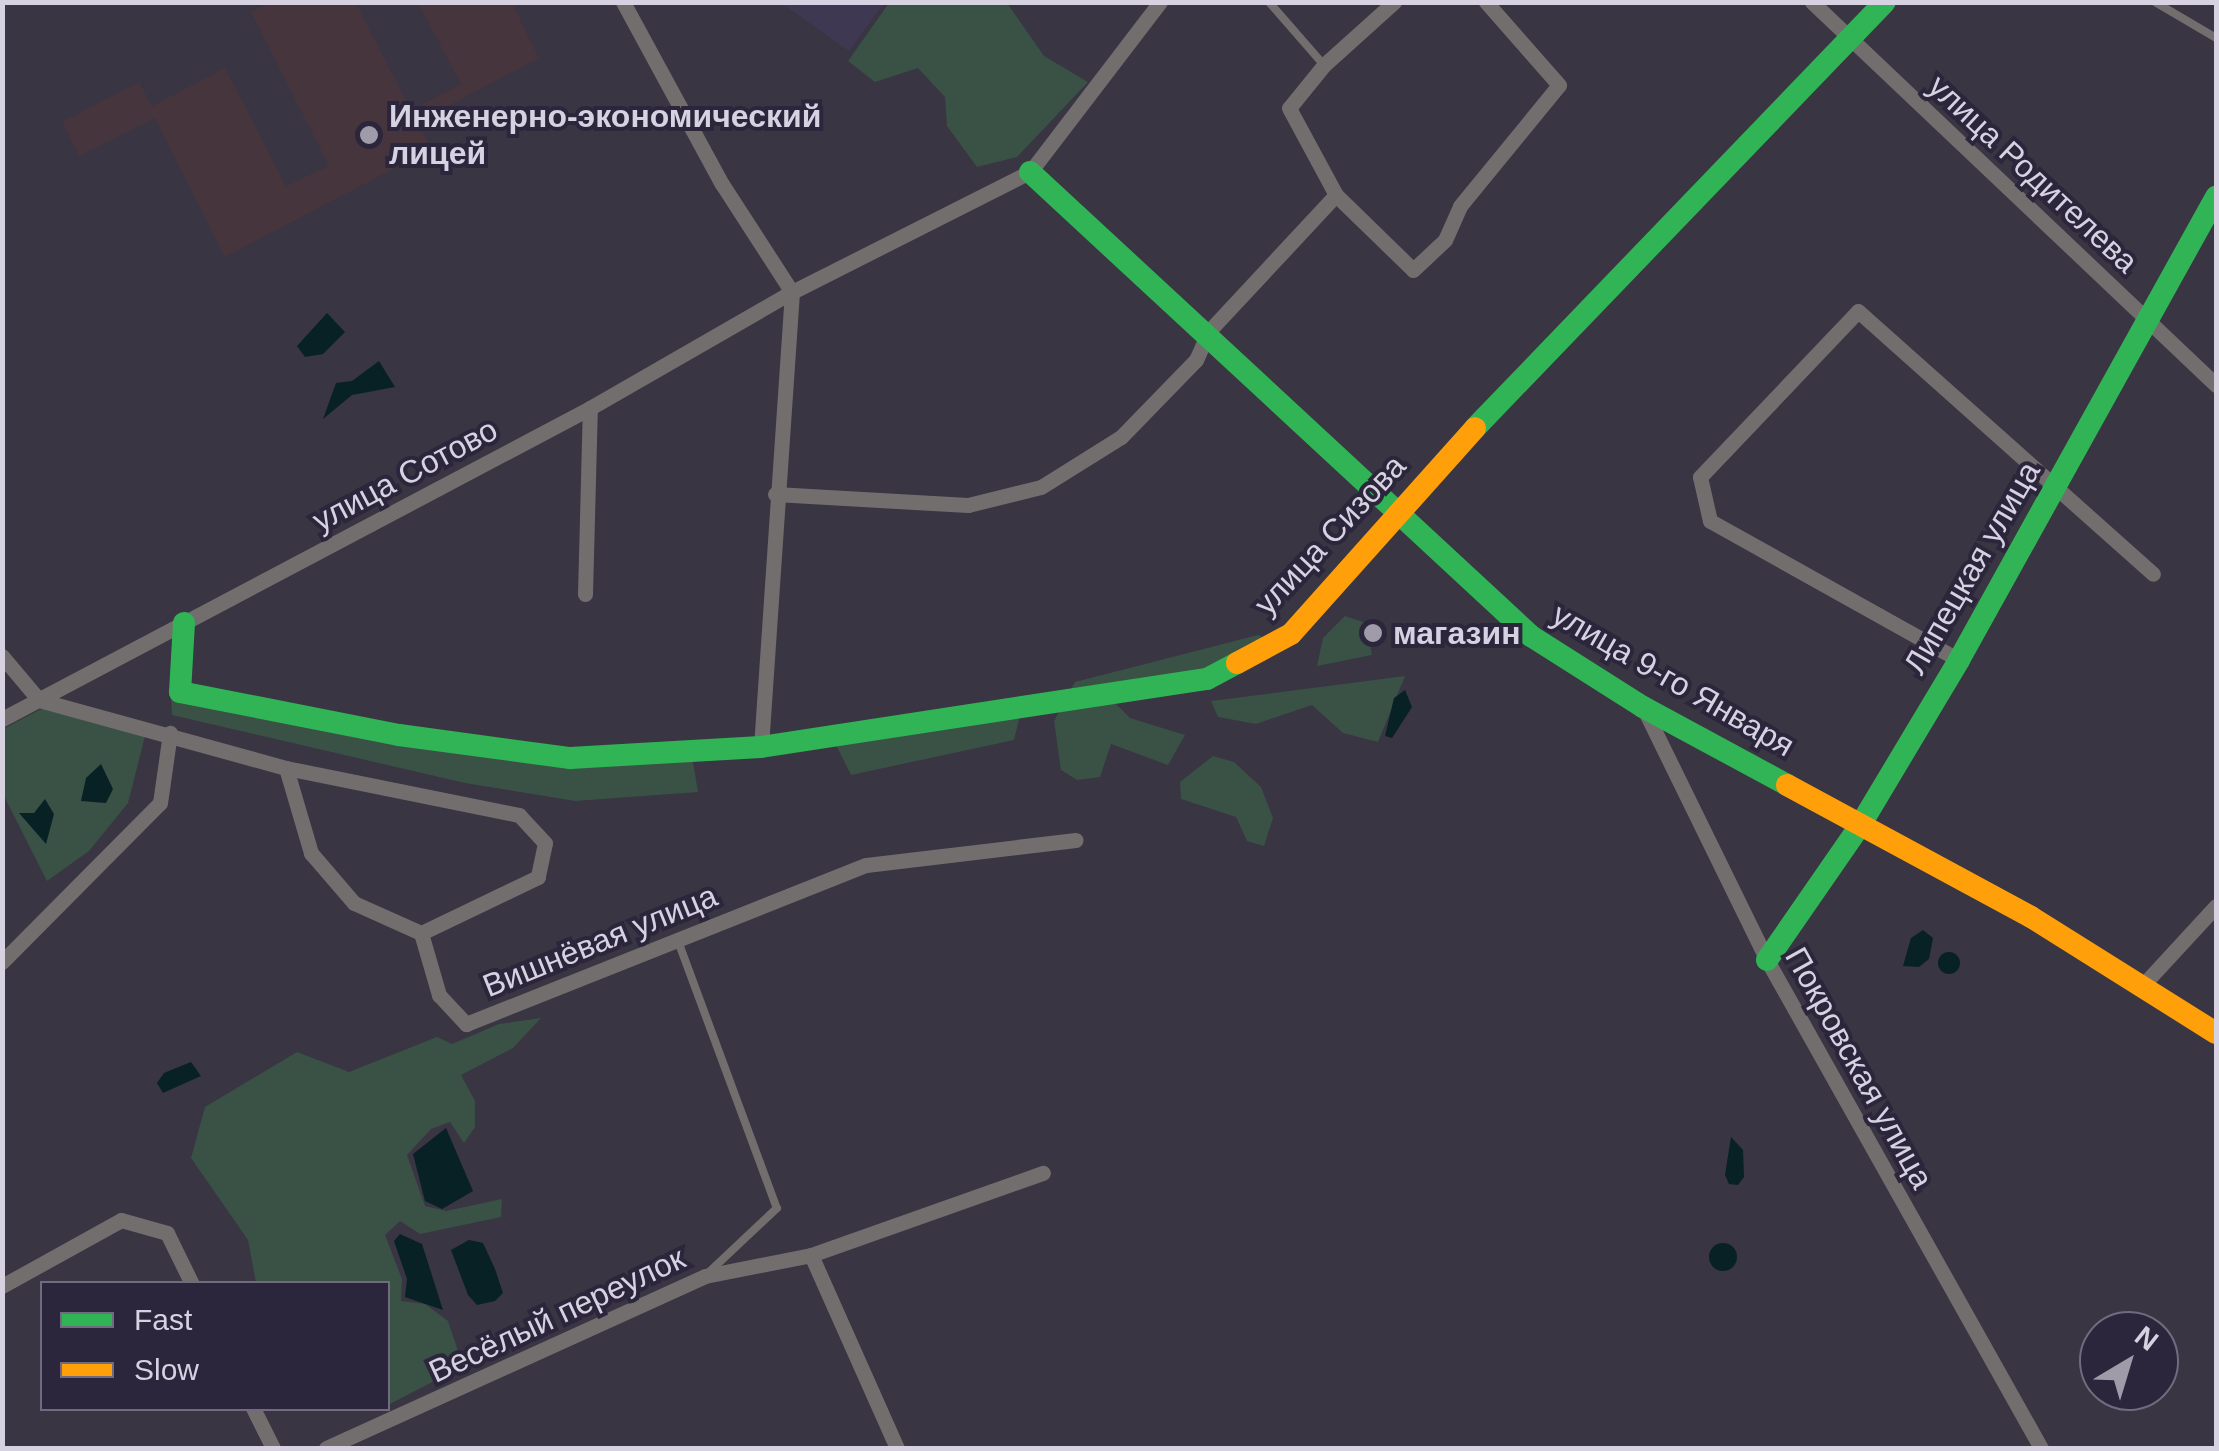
<!DOCTYPE html>
<html>
<head>
<meta charset="utf-8">
<style>
  body { margin:0 }
  #map { position:relative; width:2219px; height:1451px; overflow:hidden; background:#393542; font-family:Helvetica,sans-serif }
  div>[style] { position:absolute }
  .built>* { inset:0; background:#3f3852 }
  .education>* { inset:0; background:#47353e }
  .green>* { inset:0; background:#3a5145 }
  .water>* { inset:0; background:#082125 }
  .round { border-radius:50% }
  .lane>* { height:8px; margin:-4px; padding:0 4px; transform-origin:4px; border-radius:4px; background:#726e6e }
  .street>* { height:15px; margin:-7.5px; padding:0 7.5px; transform-origin:7.5px; border-radius:7.5px; background:#726e6e }
  .fast>* { height:22px; margin:-11px; padding:0 11px; transform-origin:11px; border-radius:11px; background:#30b455 }
  .slow>* { height:22px; margin:-11px; padding:0 11px; transform-origin:11px; border-radius:11px; background:#ff9f0a }
  .dots>* { width:28px; height:28px; translate:-50% -50%; box-sizing:border-box; border:5px solid #2c263c; border-radius:50% }
  span { translate:-50% -50%; white-space:nowrap; text-align:center; line-height:1.15; -webkit-text-stroke:8px #2c263c; paint-order:stroke }
  .poi-label { font-size:32px; color:#d6d2e1; font-weight:700 }
  .left { translate:0 -50%; text-align:left }
  .street-label { font-size:32px; color:#d6d2e1 }
  .frame { position:absolute; inset:0; border:5px solid #d6d2e1; pointer-events:none }
  .legend { position:absolute; left:40px; top:1281px; width:350px; height:130px; box-sizing:border-box; background:#2c263c; border:2px solid #706b7e; margin:0; padding:12px 18px; list-style:none; font-size:30px; color:#d6d2e1 }
  .legend li { display:flex; align-items:center; gap:20px; height:50px }
  .legend b { width:50px; border:2px solid #706b7e }
  .north { position:absolute; left:2079px; top:1311px; width:100px; height:100px; box-sizing:border-box; background:#2c263c; border:2px solid #706b7e; border-radius:50%; rotate:38deg; font-size:28px; font-weight:700; line-height:40px; text-align:center; color:#d6d2e1 }
  .north::after { content:''; display:block; margin:auto; width:35px; height:45px; background:#9f9ba9; clip-path:polygon(50% 0,100% 100%,50% 72%,0 100%) }
</style>
</head>
<body>
<div id="map">
  <div class="built">
    <i style="clip-path:polygon(781px 3px,884px 3px,849px 51px)"></i>
  </div>
  <div class="education">
    <i style="clip-path:polygon(271px 2px,356px 3px,411px 110px,461px 84px,418px 3px,512px 3px,539px 58px,418px 122px,431px 149px,225px 257px,155px 118px,79px 156px,62px 122px,139px 82px,152px 106px,225px 68px,286px 186px,329px 166px,251px 12px)"></i>
  </div>
  <div class="green">
    <i style="clip-path:polygon(889px 3px,1007px 3px,1044px 56px,1088px 82px,1017px 157px,977px 167px,947px 126px,945px 97px,918px 68px,875px 82px,848px 61px)"></i>
    <i style="clip-path:polygon(1345px 616px,1366px 623px,1372px 655px,1317px 666px,1323px 638px)"></i>
    <i style="clip-path:polygon(1258px 635px,1266px 638px,1215px 672px,1115px 703px,1130px 718px,1185px 735px,1168px 765px,1111px 744px,1100px 777px,1077px 780px,1061px 770px,1054px 721px,1075px 682px)"></i>
    <i style="clip-path:polygon(1405px 676px,1378px 742px,1343px 733px,1312px 705px,1256px 724px,1218px 717px,1211px 701px)"></i>
    <i style="clip-path:polygon(171px 697px,412px 745px,692px 756px,698px 792px,575px 801px,465px 783px,172px 715px)"></i>
    <i style="clip-path:polygon(43px 708px,145px 736px,128px 803px,89px 851px,47px 881px,3px 794px,3px 729px)"></i>
    <i style="clip-path:polygon(1021px 712px,1014px 740px,851px 775px,835px 743px)"></i>
    <i style="clip-path:polygon(1213px 756px,1234px 762px,1261px 787px,1273px 818px,1264px 846px,1247px 841px,1236px 817px,1181px 799px,1180px 782px)"></i>
    <i style="clip-path:polygon(541px 1018px,513px 1048px,461px 1075px,475px 1101px,475px 1127px,464px 1143px,450px 1122px,431px 1129px,407px 1155px,425px 1206px,446px 1211px,502px 1199px,501px 1217px,420px 1234px,400px 1221px,385px 1235px,402px 1279px,401px 1301px,425px 1304px,448px 1321px,463px 1366px,388px 1405px,388px 1284px,256px 1283px,248px 1240px,191px 1158px,205px 1107px,297px 1052px,349px 1072px,437px 1037px,452px 1044px,499px 1024px)"></i>
  </div>
  <div class="water">
    <i style="clip-path:polygon(327px 313px,345px 332px,323px 354px,305px 357px,297px 346px)"></i>
    <i style="clip-path:polygon(379px 361px,395px 387px,352px 395px,323px 419px,336px 383px,352px 381px)"></i>
    <i style="clip-path:polygon(1405px 690px,1412px 707px,1392px 738px,1385px 736px,1394px 698px)"></i>
    <i style="clip-path:polygon(101px 764px,113px 789px,106px 803px,81px 801px,86px 778px)"></i>
    <i style="clip-path:polygon(45px 799px,54px 814px,46px 844px,19px 813px,34px 813px)"></i>
    <i style="clip-path:polygon(1923px 930px,1933px 938px,1929px 959px,1919px 967px,1903px 966px,1911px 938px)"></i>
    <i class="round" style="left:1938px;top:952px;width:22px;height:22px"></i>
    <i style="clip-path:polygon(191px 1062px,201px 1076px,163px 1093px,157px 1083px,164px 1073px)"></i>
    <i style="clip-path:polygon(446px 1128px,473px 1191px,442px 1209px,425px 1201px,413px 1154px)"></i>
    <i style="clip-path:polygon(1731px 1137px,1743px 1150px,1744px 1177px,1738px 1185px,1729px 1184px,1725px 1175px)"></i>
    <i style="clip-path:polygon(400px 1234px,422px 1244px,443px 1310px,405px 1297px,407px 1279px,394px 1241px)"></i>
    <i style="clip-path:polygon(469px 1240px,483px 1243px,495px 1269px,503px 1293px,495px 1301px,477px 1305px,468px 1295px,451px 1250px)"></i>
    <i class="round" style="left:1709px;top:1243px;width:28px;height:28px"></i>
  </div>
  <div class="lane">
    <i style="left:1269px;top:2px;width:84px;rotate:48.9deg"></i>
    <i style="left:2155px;top:2px;width:71px;rotate:30.5deg"></i>
    <i style="left:678px;top:941px;width:285px;rotate:69.7deg"></i>
    <i style="left:777px;top:1208px;width:95px;rotate:136.7deg"></i>
  </div>
  <div class="street">
    <i style="left:623px;top:2px;width:207px;rotate:61.5deg"></i>
    <i style="left:722px;top:184px;width:129px;rotate:57.1deg"></i>
    <i style="left:792px;top:292px;width:456px;rotate:93.9deg"></i>
    <i style="left:1394px;top:2px;width:94px;rotate:138deg"></i>
    <i style="left:1324px;top:65px;width:55px;rotate:129.1deg"></i>
    <i style="left:1289px;top:108px;width:99px;rotate:61.6deg"></i>
    <i style="left:1336px;top:195px;width:107px;rotate:44.2deg"></i>
    <i style="left:1413px;top:270px;width:44px;rotate:-43.2deg"></i>
    <i style="left:1445px;top:240px;width:37px;rotate:-66deg"></i>
    <i style="left:1460px;top:206px;width:156px;rotate:-50.7deg"></i>
    <i style="left:1559px;top:85px;width:111px;rotate:-131.3deg"></i>
    <i style="left:1812px;top:2px;width:557px;rotate:43.47deg"></i>
    <i style="left:775px;top:494px;width:193px;rotate:3.3deg"></i>
    <i style="left:968px;top:505px;width:75px;rotate:-13.9deg"></i>
    <i style="left:1041px;top:487px;width:94px;rotate:-32deg"></i>
    <i style="left:1121px;top:437px;width:107px;rotate:-45.8deg"></i>
    <i style="left:1196px;top:360px;width:32px;rotate:-66deg"></i>
    <i style="left:1209px;top:331px;width:186px;rotate:-47deg"></i>
    <i style="left:585px;top:594px;width:186px;rotate:-88.5deg"></i>
    <i style="left:2px;top:656px;width:57px;rotate:49.9deg"></i>
    <i style="left:39px;top:700px;width:256px;rotate:15.4deg"></i>
    <i style="left:286px;top:768px;width:238px;rotate:11.4deg"></i>
    <i style="left:519px;top:815px;width:38px;rotate:47deg"></i>
    <i style="left:545px;top:843px;width:35px;rotate:102deg"></i>
    <i style="left:538px;top:877px;width:130px;rotate:154.4deg"></i>
    <i style="left:1959px;top:660px;width:285px;rotate:-150.8deg"></i>
    <i style="left:1710px;top:521px;width:45px;rotate:-102.8deg"></i>
    <i style="left:1700px;top:477px;width:229px;rotate:-46.4deg"></i>
    <i style="left:1858px;top:311px;width:395px;rotate:41.7deg"></i>
    <i style="left:1643px;top:707px;width:282px;rotate:63.9deg"></i>
    <i style="left:1767px;top:960px;width:560px;rotate:60.69deg"></i>
    <i style="left:2px;top:719px;width:665px;rotate:-27.87deg"></i>
    <i style="left:590px;top:408px;width:233px;rotate:-29.9deg"></i>
    <i style="left:792px;top:292px;width:267px;rotate:-26.8deg"></i>
    <i style="left:1030px;top:172px;width:214px;rotate:-52.6deg"></i>
    <i style="left:286px;top:768px;width:89px;rotate:73.6deg"></i>
    <i style="left:311px;top:853px;width:66px;rotate:49.3deg"></i>
    <i style="left:354px;top:903px;width:73px;rotate:24.1deg"></i>
    <i style="left:421px;top:933px;width:65px;rotate:73.8deg"></i>
    <i style="left:439px;top:995px;width:40px;rotate:47deg"></i>
    <i style="left:466px;top:1024px;width:430px;rotate:-21.7deg"></i>
    <i style="left:866px;top:865px;width:211px;rotate:-6.8deg"></i>
    <i style="left:2px;top:962px;width:224px;rotate:-45.2deg"></i>
    <i style="left:160px;top:803px;width:71px;rotate:-81.9deg"></i>
    <i style="left:2143px;top:985px;width:108px;rotate:-47.3deg"></i>
    <i style="left:811px;top:1255px;width:211px;rotate:66deg"></i>
    <i style="left:2px;top:1286px;width:136px;rotate:-29deg"></i>
    <i style="left:121px;top:1220px;width:48px;rotate:15.8deg"></i>
    <i style="left:167px;top:1233px;width:57px;rotate:63.9deg"></i>
    <i style="left:253px;top:1408px;width:45px;rotate:63.4deg"></i>
    <i style="left:326px;top:1448px;width:416px;rotate:-24.4deg"></i>
    <i style="left:705px;top:1276px;width:108px;rotate:-11.2deg"></i>
    <i style="left:811px;top:1255px;width:246px;rotate:-19.5deg"></i>
  </div>
  <div class="fast">
    <i style="left:1030px;top:172px;width:683px;rotate:42.8deg"></i>
    <i style="left:1531px;top:636px;width:133px;rotate:32.4deg"></i>
    <i style="left:1643px;top:707px;width:164px;rotate:28.4deg"></i>
    <i style="left:1475px;top:428px;width:591px;rotate:-46.1deg"></i>
    <i style="left:184px;top:623px;width:69px;rotate:93.3deg"></i>
    <i style="left:180px;top:692px;width:223px;rotate:11.1deg"></i>
    <i style="left:399px;top:735px;width:173px;rotate:7.7deg"></i>
    <i style="left:570px;top:758px;width:191px;rotate:-3.3deg"></i>
    <i style="left:761px;top:747px;width:451px;rotate:-8.7deg"></i>
    <i style="left:1207px;top:679px;width:34px;rotate:-28deg"></i>
    <i style="left:1767px;top:960px;width:165px;rotate:-55.3deg"></i>
    <i style="left:1861px;top:824px;width:191px;rotate:-59.1deg"></i>
    <i style="left:1959px;top:660px;width:530px;rotate:-60.97deg"></i>
  </div>
  <div class="slow">
    <i style="left:1237px;top:663px;width:61px;rotate:-28.2deg"></i>
    <i style="left:1291px;top:634px;width:276px;rotate:-48.2deg"></i>
    <i style="left:1787px;top:785px;width:277px;rotate:28.4deg"></i>
    <i style="left:2031px;top:917px;width:218px;rotate:32.1deg"></i>
  </div>
  <div class="dots">
    <i style="left:369px;top:135px;background:#9f9ba9"></i>
    <i style="left:1373px;top:633px;background:#9f9ba9"></i>
  </div>
  <div class="poi-label">
    <span class="left" style="left:389px;top:135px">Инженерно-экономический<br>лицей</span>
    <span class="left" style="left:1393px;top:633px">магазин</span>
  </div>
  <div class="street-label">
    <span style="left:2033px;top:174px;rotate:43deg">улица Родителева</span>
    <span style="left:405px;top:475px;rotate:-28deg">улица Сотово</span>
    <span style="left:1330px;top:535px;rotate:-47deg">улица Сизова</span>
    <span style="left:1972px;top:568px;rotate:-60deg">Липецкая улица</span>
    <span style="left:1673px;top:680px;rotate:30deg">улица 9-го Января</span>
    <span style="left:600px;top:941px;rotate:-22deg">Вишнёвая улица</span>
    <span style="left:1859px;top:1068px;rotate:61deg">Покровская улица</span>
    <span style="left:557px;top:1315px;rotate:-25deg">Весёлый переулок</span>
  </div>
  <div class="frame"></div>
  <ul class="legend">
  <li><b style="height:12px;background:#30b455"></b>Fast</li>
  <li><b style="height:12px;background:#ff9f0a"></b>Slow</li>
  </ul>
  <div class="north">N</div>
</div>
</body>
</html>
